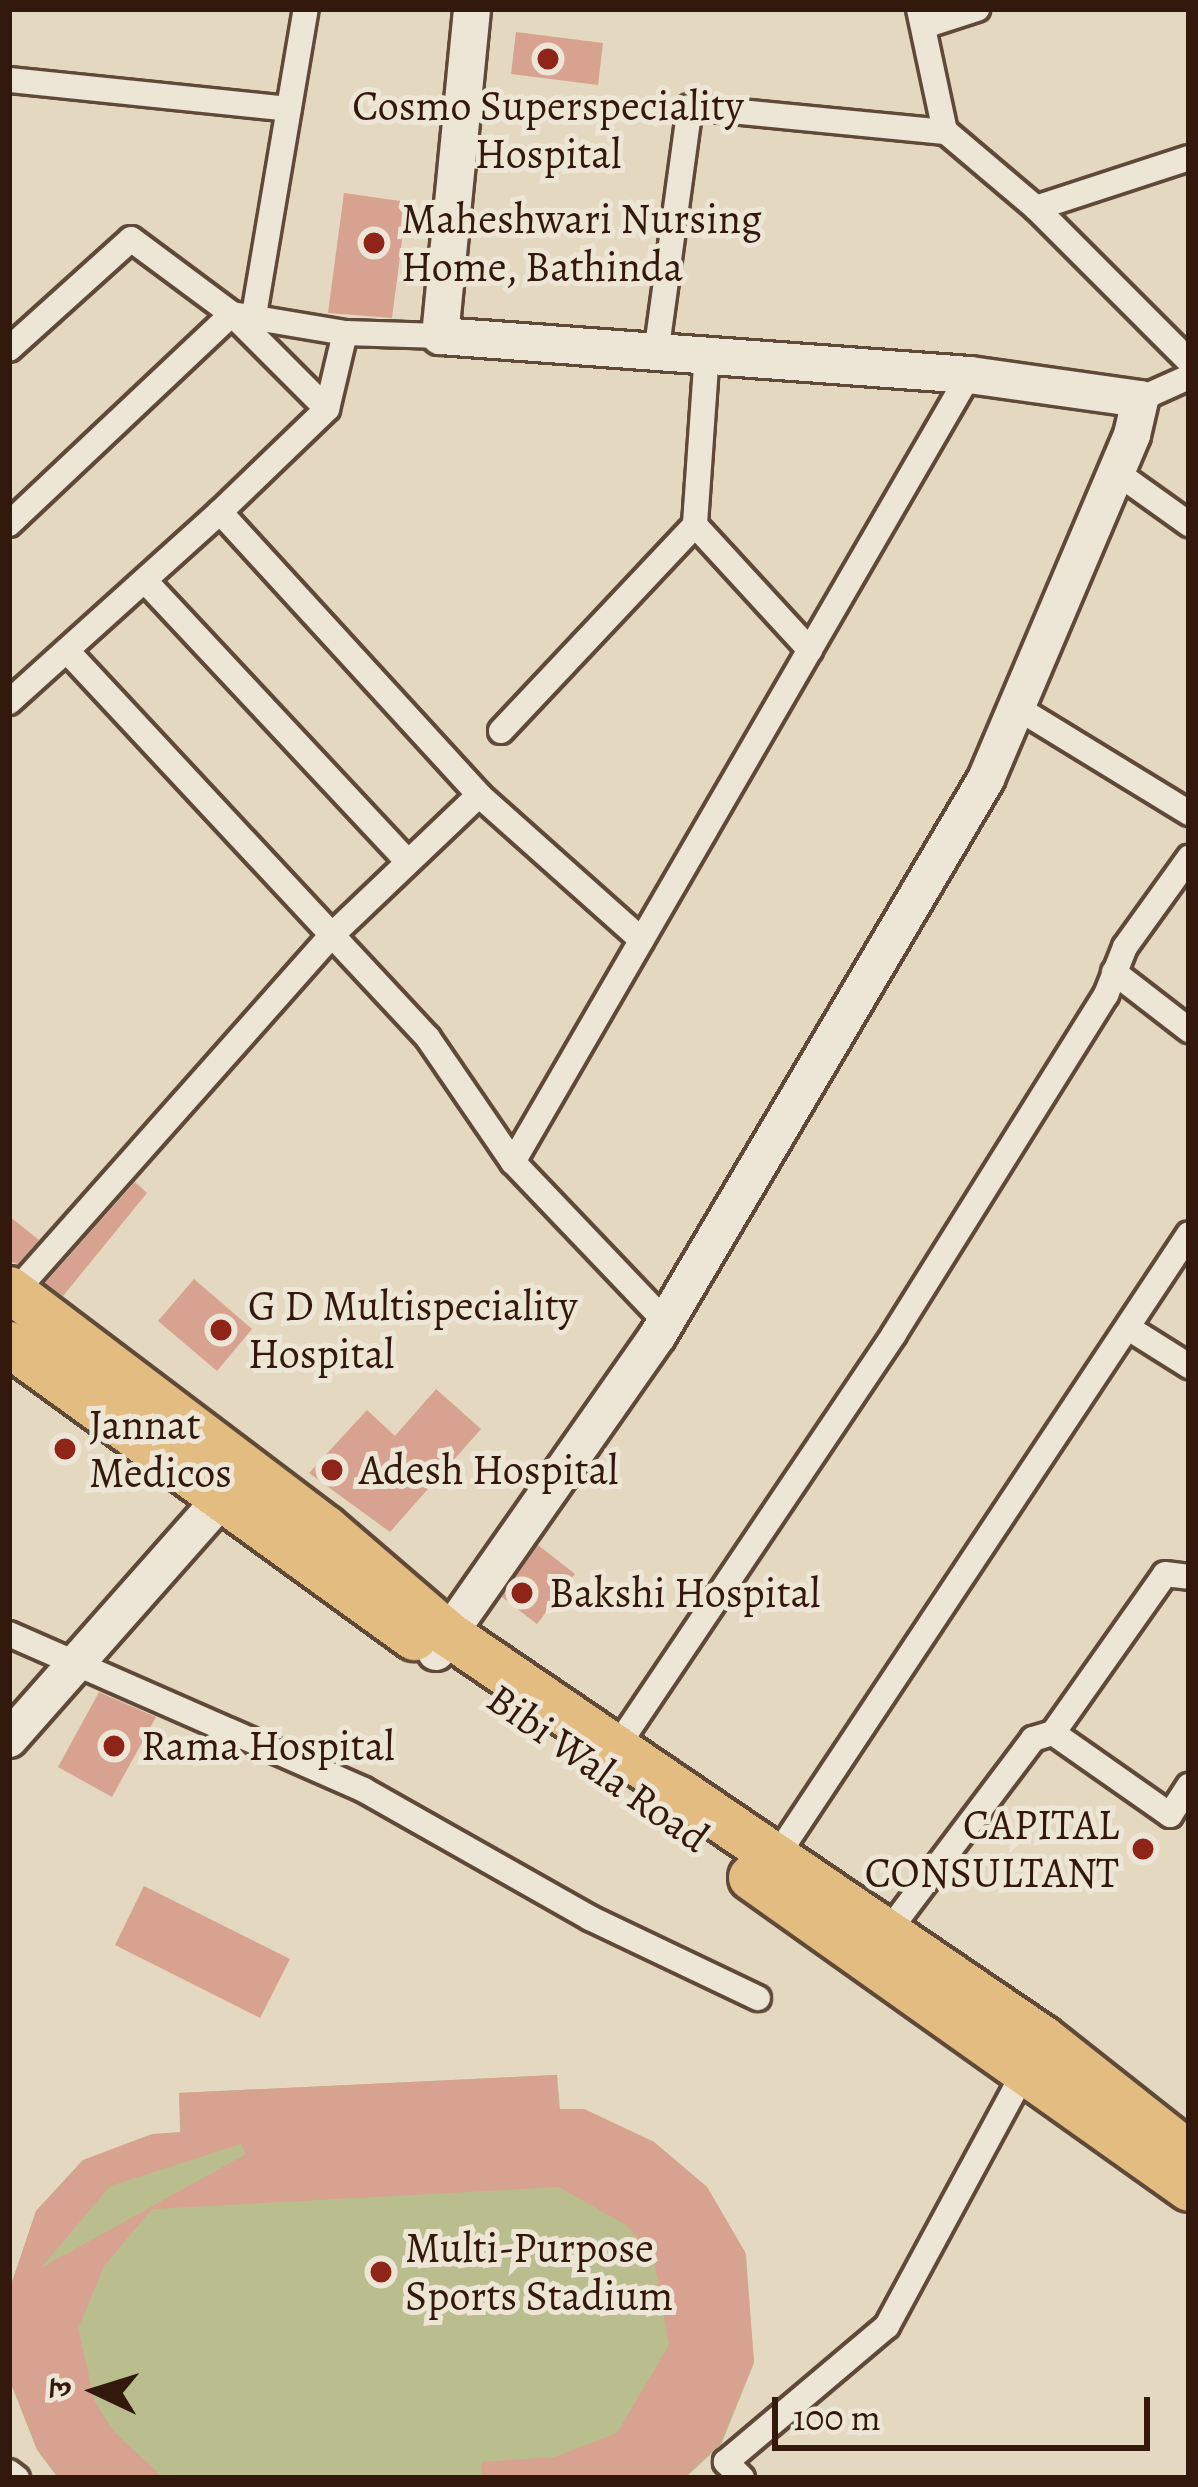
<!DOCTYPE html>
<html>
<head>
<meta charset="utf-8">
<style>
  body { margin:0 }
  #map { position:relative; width:1198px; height:2487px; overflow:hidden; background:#e4d8c0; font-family:Alegreya,"Noto Serif Devanagari",serif }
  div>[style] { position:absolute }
  .green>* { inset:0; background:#babd8e }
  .building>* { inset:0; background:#d8a290 }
  .roads { filter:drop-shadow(3px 0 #5f4938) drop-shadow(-3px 0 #5f4938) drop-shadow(0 3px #5f4938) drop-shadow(0 -3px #5f4938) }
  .street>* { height:24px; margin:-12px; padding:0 12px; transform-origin:12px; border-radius:12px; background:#ede6d6 }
  .secondary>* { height:36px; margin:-18px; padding:0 18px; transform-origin:18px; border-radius:18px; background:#ede6d6 }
  .highway>* { height:45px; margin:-22.5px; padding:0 22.5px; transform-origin:22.5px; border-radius:22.5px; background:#e2bc80 }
  .dots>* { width:33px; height:33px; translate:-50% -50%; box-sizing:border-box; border:6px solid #ede6d6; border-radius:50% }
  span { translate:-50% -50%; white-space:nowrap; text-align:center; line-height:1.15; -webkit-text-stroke:10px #ede6d6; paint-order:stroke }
  .poi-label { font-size:42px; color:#33190b }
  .left { translate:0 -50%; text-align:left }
  .right { translate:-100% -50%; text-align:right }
  .street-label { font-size:42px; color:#33190b }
  .frame { position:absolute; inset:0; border:12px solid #33190b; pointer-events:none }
  .north { position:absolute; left:36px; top:2331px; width:120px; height:120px; -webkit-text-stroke:9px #ede6d6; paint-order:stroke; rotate:274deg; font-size:33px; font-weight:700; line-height:48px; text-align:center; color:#33190b }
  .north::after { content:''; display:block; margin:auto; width:42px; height:54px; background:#33190b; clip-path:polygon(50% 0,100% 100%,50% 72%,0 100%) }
  .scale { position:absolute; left:772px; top:2397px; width:378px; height:54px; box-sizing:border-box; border:6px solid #33190b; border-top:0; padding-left:15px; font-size:36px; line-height:42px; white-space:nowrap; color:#33190b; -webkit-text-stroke:9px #ede6d6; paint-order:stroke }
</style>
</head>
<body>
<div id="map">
  <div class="green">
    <i style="clip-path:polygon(557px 2075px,560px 2109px,584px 2109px,654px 2142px,707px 2187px,746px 2254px,754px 2363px,721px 2445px,685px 2478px,58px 2478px,37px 2450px,9px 2379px,9px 2291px,36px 2211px,83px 2160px,180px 2132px,179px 2093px)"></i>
  </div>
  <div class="building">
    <i style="clip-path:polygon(516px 32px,603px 43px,598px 85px,511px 74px)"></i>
    <i style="clip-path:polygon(344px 193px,407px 202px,392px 318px,328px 313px)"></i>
    <i style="clip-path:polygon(135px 1182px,147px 1193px,63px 1296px,45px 1283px)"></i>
    <i style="clip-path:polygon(9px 1216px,39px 1240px,18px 1264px,9px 1261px)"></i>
    <i style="clip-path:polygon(194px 1279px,252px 1329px,217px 1371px,158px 1321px)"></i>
    <i style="clip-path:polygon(436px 1389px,481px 1429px,390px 1532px,309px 1473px,367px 1410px,395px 1436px)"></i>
    <i style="clip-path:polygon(538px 1545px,575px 1574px,537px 1624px,502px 1597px)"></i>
    <i style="clip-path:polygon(99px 1692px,156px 1717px,112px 1797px,58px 1767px)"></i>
    <i style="clip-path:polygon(144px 1886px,290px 1959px,260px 2018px,115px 1945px)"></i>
    <i style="clip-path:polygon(evenodd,557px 2075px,559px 2109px,584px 2109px,654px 2142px,707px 2187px,745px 2252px,754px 2362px,720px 2444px,684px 2478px,482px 2478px,481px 2462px,555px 2457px,617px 2433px,669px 2345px,653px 2255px,626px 2225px,559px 2187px,152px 2209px,104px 2266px,78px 2329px,95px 2402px,114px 2432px,164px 2478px,59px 2478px,37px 2449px,9px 2378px,9px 2291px,36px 2211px,83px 2160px,152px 2134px,181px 2132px,179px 2093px,557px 2075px,241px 2144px,246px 2154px,41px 2268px,110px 2186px,241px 2144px)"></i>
  </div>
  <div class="roads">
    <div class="street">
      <i style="left:919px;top:9px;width:125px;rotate:78deg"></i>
      <i style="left:945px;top:131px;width:119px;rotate:40.2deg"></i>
      <i style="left:1036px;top:208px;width:216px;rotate:45deg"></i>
      <i style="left:924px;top:26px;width:56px;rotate:-17.8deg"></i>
      <i style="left:9px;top:80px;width:281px;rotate:5.9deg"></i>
      <i style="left:1036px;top:208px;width:161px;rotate:-18.1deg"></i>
      <i style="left:254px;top:315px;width:310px;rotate:-80.4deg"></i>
      <i style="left:440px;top:336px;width:95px;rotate:-178.2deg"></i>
      <i style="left:345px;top:333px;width:78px;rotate:103.3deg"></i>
      <i style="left:327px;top:409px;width:149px;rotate:136.1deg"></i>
      <i style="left:220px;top:512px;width:384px;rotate:47.5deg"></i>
      <i style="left:479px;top:795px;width:203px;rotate:136.4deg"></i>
      <i style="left:332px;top:935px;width:141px;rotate:47deg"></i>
      <i style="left:428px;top:1038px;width:150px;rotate:55.6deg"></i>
      <i style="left:513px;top:1162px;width:910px;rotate:-59.91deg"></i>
      <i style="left:657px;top:347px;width:242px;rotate:-82.2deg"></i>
      <i style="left:690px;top:107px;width:257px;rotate:5.6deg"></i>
      <i style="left:9px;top:349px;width:164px;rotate:-42deg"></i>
      <i style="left:131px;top:239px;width:126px;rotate:36.6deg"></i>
      <i style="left:232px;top:314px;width:134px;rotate:45deg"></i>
      <i style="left:707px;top:352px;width:173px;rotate:94deg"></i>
      <i style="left:695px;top:525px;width:170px;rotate:47.4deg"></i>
      <i style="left:1140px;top:399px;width:54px;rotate:-24.2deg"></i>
      <i style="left:1116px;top:472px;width:90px;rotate:35.5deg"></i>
      <i style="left:9px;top:524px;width:306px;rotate:-43.3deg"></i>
      <i style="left:232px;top:314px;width:115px;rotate:9.5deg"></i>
      <i style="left:147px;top:583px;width:382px;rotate:46.9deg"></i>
      <i style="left:9px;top:702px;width:284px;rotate:-42deg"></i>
      <i style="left:1016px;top:707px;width:203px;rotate:31.5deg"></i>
      <i style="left:501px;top:731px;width:283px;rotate:-46.7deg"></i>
      <i style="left:479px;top:795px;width:218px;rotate:41.7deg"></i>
      <i style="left:1114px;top:972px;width:95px;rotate:37.7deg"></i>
      <i style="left:513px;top:1162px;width:221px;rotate:46.3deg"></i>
      <i style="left:14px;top:1293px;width:479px;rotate:-48.4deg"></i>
      <i style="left:332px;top:935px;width:386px;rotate:-133deg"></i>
      <i style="left:1130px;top:1329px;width:70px;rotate:32.1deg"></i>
      <i style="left:9px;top:1634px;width:388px;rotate:23.7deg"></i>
      <i style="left:364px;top:1790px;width:260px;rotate:29.5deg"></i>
      <i style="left:590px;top:1918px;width:186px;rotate:25.5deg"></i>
      <i style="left:1053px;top:1733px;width:194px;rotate:-54.8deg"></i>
      <i style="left:1165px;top:1574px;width:24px;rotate:7deg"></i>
      <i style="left:616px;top:1748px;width:499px;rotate:-56.1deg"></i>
      <i style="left:894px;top:1334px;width:400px;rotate:-58deg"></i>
      <i style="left:1106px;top:995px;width:52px;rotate:-68.4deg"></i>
      <i style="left:1125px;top:947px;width:110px;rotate:-54.3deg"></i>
      <i style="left:776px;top:1857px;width:747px;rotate:-56.46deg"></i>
      <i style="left:887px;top:1933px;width:243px;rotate:-53deg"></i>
      <i style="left:1033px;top:1739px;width:21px;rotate:-17deg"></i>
      <i style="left:1053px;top:1733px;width:143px;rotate:35deg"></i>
      <i style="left:1170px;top:1815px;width:35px;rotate:-57deg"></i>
      <i style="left:9px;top:2472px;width:10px;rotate:37deg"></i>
      <i style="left:742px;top:2478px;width:23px;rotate:-135deg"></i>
      <i style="left:726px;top:2462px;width:211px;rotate:-40.2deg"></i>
      <i style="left:887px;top:2326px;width:294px;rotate:-61.6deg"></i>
    </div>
    <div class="secondary">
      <i style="left:436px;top:1652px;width:387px;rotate:-55deg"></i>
      <i style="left:658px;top:1335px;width:646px;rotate:-59.46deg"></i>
      <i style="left:986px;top:779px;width:374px;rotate:-67deg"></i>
      <i style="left:1132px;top:435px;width:37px;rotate:-77deg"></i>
      <i style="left:1140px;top:399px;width:173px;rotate:-172deg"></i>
      <i style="left:969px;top:375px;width:530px;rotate:-175.78deg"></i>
      <i style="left:440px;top:336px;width:329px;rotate:-84.4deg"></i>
      <i style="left:9px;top:1739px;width:344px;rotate:-48.5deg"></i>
    </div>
    <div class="highway">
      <i style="left:9px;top:1289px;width:396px;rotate:37.1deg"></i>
      <i style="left:325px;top:1528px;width:161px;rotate:40.7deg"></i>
      <i style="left:447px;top:1633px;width:720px;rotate:34.24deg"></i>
      <i style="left:1042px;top:2038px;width:187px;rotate:38.3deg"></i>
      <i style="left:9px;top:1344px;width:500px;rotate:35.9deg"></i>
      <i style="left:751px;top:1877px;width:537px;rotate:35.38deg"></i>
    </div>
  </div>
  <div class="dots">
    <i style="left:548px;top:59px;background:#8f2418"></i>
    <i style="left:374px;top:243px;background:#8f2418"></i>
    <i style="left:221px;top:1330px;background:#8f2418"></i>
    <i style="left:65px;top:1449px;background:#8f2418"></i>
    <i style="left:332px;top:1470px;background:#8f2418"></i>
    <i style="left:522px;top:1593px;background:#8f2418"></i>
    <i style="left:114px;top:1746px;background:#8f2418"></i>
    <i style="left:1143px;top:1849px;background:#8f2418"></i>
    <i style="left:381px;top:2272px;background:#8f2418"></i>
  </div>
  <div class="poi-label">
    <span style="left:548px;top:130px">Cosmo Superspeciality<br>Hospital</span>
    <span class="left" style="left:401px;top:243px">Maheshwari Nursing<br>Home, Bathinda</span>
    <span class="left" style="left:248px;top:1330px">G D Multispeciality<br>Hospital</span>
    <span class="left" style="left:89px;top:1449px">Jannat<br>Medicos</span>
    <span class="left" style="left:359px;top:1470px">Adesh Hospital</span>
    <span class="left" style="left:549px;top:1593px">Bakshi Hospital</span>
    <span class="left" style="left:141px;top:1746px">Rama Hospital</span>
    <span class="right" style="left:1119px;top:1849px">CAPITAL<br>CONSULTANT</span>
    <span class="left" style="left:405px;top:2272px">Multi-Purpose<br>Sports Stadium</span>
  </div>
  <div class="street-label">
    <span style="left:598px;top:1768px;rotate:35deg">Bibi Wala Road</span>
  </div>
  <div class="frame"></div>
  <div class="north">उ</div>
  <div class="scale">100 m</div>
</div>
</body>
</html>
